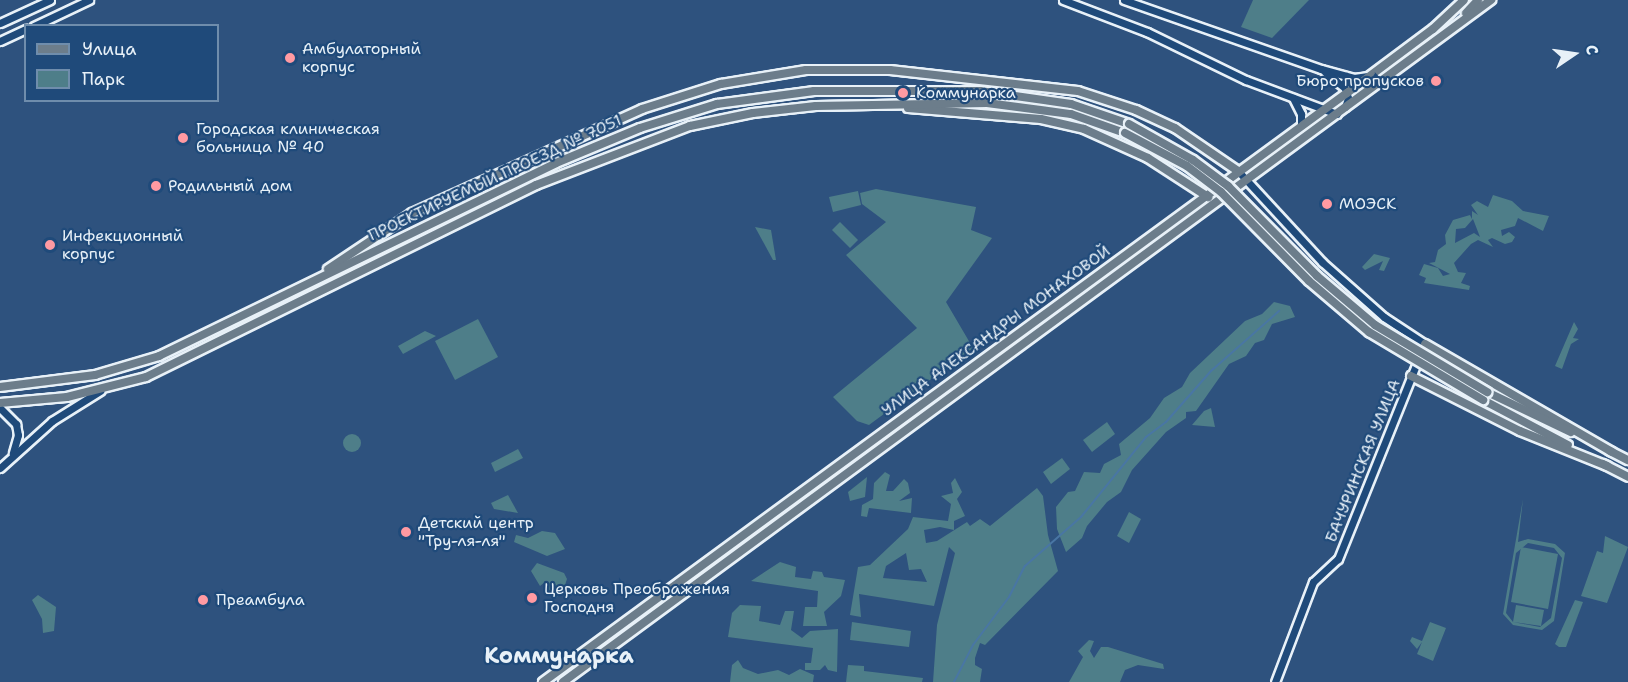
<!DOCTYPE html>
<html>
<head>
<meta charset="utf-8">
<style>
  body { margin:0 }
  #map { position:relative; width:1628px; height:682px; overflow:hidden; background:#2e527e; font-family:"Shantell Sans",sans-serif }
  div>[style] { position:absolute }
  .green>* { inset:0; background:#4e7e89 }
  .round { border-radius:50% }
  .stream>* { height:2px; margin:-1px; padding:0 1px; transform-origin:1px; border-radius:1px; background:#4976a4 }
  .roads { filter:drop-shadow(2px 0 #e8f1f8) drop-shadow(-2px 0 #e8f1f8) drop-shadow(0 2px #e8f1f8) drop-shadow(0 -2px #e8f1f8) }
  .minor>* { height:7px; margin:-3.5px; padding:0 3.5px; transform-origin:3.5px; border-radius:3.5px; background:#1f4a7a }
  .major>* { height:8px; margin:-4px; padding:0 4px; transform-origin:4px; border-radius:4px; background:#6c7d8b }
  .bridges { filter:drop-shadow(2px 0 #e8f1f8) drop-shadow(-2px 0 #e8f1f8) drop-shadow(0 2px #e8f1f8) drop-shadow(0 -2px #e8f1f8) }
  .major-bridge>* { height:8px; margin:-4px; padding:0 4px; transform-origin:4px; border-radius:4px; background:#6c7d8b }
  .dots>* { width:16px; height:16px; translate:-50% -50%; box-sizing:border-box; border:3px solid #1f4a7a; border-radius:50% }
  span { translate:-50% -50%; white-space:nowrap; text-align:center; line-height:1.15; -webkit-text-stroke:4.5px #1f4a7a; paint-order:stroke }
  .poi-label { font-size:16px; color:#e8f1f8 }
  .left { translate:0 -50%; text-align:left }
  .right { translate:-100% -50%; text-align:right }
  .street-label { font-size:16px; color:#e8f1f8 }
  .district-label { font-size:22px; color:#e8f1f8; font-weight:700 }
  .legend { position:absolute; left:24px; top:24px; width:195px; height:78px; box-sizing:border-box; background:#1f4a7a; border:2px solid #6f8dac; margin:0; padding:8px 10px; list-style:none; font-size:18px; color:#e8f1f8 }
  .legend li { display:flex; align-items:center; gap:12px; height:30px }
  .legend b { width:30px; border:2px solid #6f8dac }
  .north { position:absolute; left:1544px; top:24px; width:60px; height:60px; -webkit-text-stroke:4px #1f4a7a; paint-order:stroke; rotate:77deg; font-size:16px; font-weight:700; line-height:24px; text-align:center; color:#e8f1f8 }
  .north::after { content:''; display:block; margin:auto; width:21px; height:27px; background:#e8f1f8; clip-path:polygon(50% 0,100% 100%,50% 72%,0 100%) }
</style>
</head>
<body>
<div id="map">
  <div class="green">
    <i style="clip-path:polygon(1253px 0,1309px 0,1272px 38px,1241px 27px)"></i>
    <i style="clip-path:polygon(876px 189px,976px 207px,971px 230px,992px 238px,946px 302px,973px 348px,869px 425px,857px 421px,833px 397px,917px 328px,846px 255px,886px 222px,862px 204px,860px 193px)"></i>
    <i style="clip-path:polygon(858px 191px,861px 205px,833px 212px,829px 197px)"></i>
    <i style="clip-path:polygon(evenodd,1493px 195px,1512px 201px,1523px 211px,1549px 216px,1543px 231px,1518px 218px,1515px 226px,1501px 230px,1502px 236px,1509px 232px,1515px 237px,1512px 242px,1505px 244px,1492px 238px,1488px 240px,1493px 247px,1478px 240px,1471px 244px,1454px 263px,1458px 272px,1466px 273px,1461px 283px,1470px 286px,1469px 290px,1424px 283px,1426px 278px,1419px 275px,1424px 264px,1438px 268px,1443px 276px,1450px 274px,1429px 263px,1435px 262px,1438px 250px,1446px 244px,1445px 235px,1453px 220px,1470px 215px,1472px 219px,1472px 211px,1478px 215px,1471px 205px,1477px 201px,1488px 207px,1493px 195px,1473px 219px,1480px 237px,1474px 233px,1455px 243px,1456px 229px,1465px 228px,1473px 219px)"></i>
    <i style="clip-path:polygon(840px 222px,858px 240px,850px 248px,832px 230px)"></i>
    <i style="clip-path:polygon(755px 227px,771px 230px,776px 260px,773px 260px)"></i>
    <i style="clip-path:polygon(1374px 254px,1390px 258px,1384px 271px,1379px 270px,1383px 261px,1365px 270px,1362px 267px)"></i>
    <i style="clip-path:polygon(1274px 302px,1290px 306px,1295px 317px,1272px 324px,1264px 340px,1255px 343px,1246px 356px,1229px 364px,1196px 411px,1186px 412px,1186px 418px,1166px 432px,1132px 470px,1121px 492px,1107px 502px,1087px 526px,1082px 538px,1066px 552px,1057px 529px,1056px 507px,1068px 492px,1075px 491px,1084px 472px,1100px 473px,1104px 464px,1121px 455px,1119px 444px,1150px 418px,1164px 398px,1182px 387px,1190px 373px,1245px 321px,1262px 314px)"></i>
    <i style="clip-path:polygon(478px 319px,498px 357px,455px 380px,435px 341px)"></i>
    <i style="clip-path:polygon(1574px 322px,1578px 329px,1573px 338px,1579px 339px,1571px 344px,1562px 369px,1555px 366px)"></i>
    <i style="clip-path:polygon(425px 331px,436px 336px,403px 354px,398px 346px)"></i>
    <i style="clip-path:polygon(1211px 408px,1215px 427px,1192px 425px,1204px 411px)"></i>
    <i style="clip-path:polygon(1107px 422px,1115px 434px,1092px 452px,1083px 440px)"></i>
    <i class="round" style="left:343px;top:434px;width:18px;height:18px"></i>
    <i style="clip-path:polygon(518px 449px,523px 458px,495px 472px,491px 463px)"></i>
    <i style="clip-path:polygon(1062px 458px,1070px 469px,1051px 484px,1043px 472px)"></i>
    <i style="clip-path:polygon(885px 472px,890px 475px,886px 491px,893px 491px,904px 479px,908px 483px,910px 493px,899px 501px,912px 498px,911px 513px,869px 508px,867px 517px,861px 516px,862px 505px,873px 499px,874px 483px)"></i>
    <i style="clip-path:polygon(867px 477px,865px 497px,850px 501px,848px 492px)"></i>
    <i style="clip-path:polygon(evenodd,955px 478px,962px 492px,957px 499px,965px 516px,954px 521px,954px 530px,940px 527px,924px 530px,926px 543px,937px 541px,967px 522px,970px 526px,980px 519px,990px 526px,1037px 488px,1043px 496px,1048px 535px,1058px 571px,985px 645px,980px 643px,975px 658px,975px 665px,982px 669px,980px 682px,933px 682px,937px 625px,955px 553px,949px 547px,934px 606px,859px 594px,861px 617px,850px 615px,858px 567px,870px 565px,908px 529px,913px 517px,948px 521px,951px 504px,941px 496px,953px 493px,951px 483px,955px 478px,906px 553px,909px 570px,921px 569px,927px 582px,883px 578px,886px 566px,906px 553px)"></i>
    <i style="clip-path:polygon(508px 495px,518px 513px,494px 509px,491px 503px)"></i>
    <i style="clip-path:polygon(evenodd,1523px 499px,1518px 542px,1528px 539px,1555px 544px,1565px 553px,1554px 621px,1542px 630px,1513px 625px,1503px 614px,1523px 499px,1528px 543px,1554px 548px,1562px 558px,1551px 618px,1540px 627px,1513px 622px,1541px 626px,1544px 610px,1516px 605px,1513px 622px,1506px 613px,1516px 553px,1528px 543px)"></i>
    <i style="clip-path:polygon(1129px 512px,1141px 519px,1129px 543px,1117px 536px)"></i>
    <i style="clip-path:polygon(542px 531px,555px 533px,565px 549px,547px 556px,514px 542px,516px 535px,528px 538px)"></i>
    <i style="clip-path:polygon(1605px 536px,1628px 547px,1607px 603px,1581px 596px,1597px 551px,1603px 553px)"></i>
    <i style="clip-path:polygon(1521px 547px,1558px 554px,1548px 609px,1511px 602px)"></i>
    <i style="clip-path:polygon(780px 562px,796px 567px,795px 577px,811px 579px,813px 571px,822px 572px,824px 577px,845px 580px,841px 596px,824px 612px,827px 626px,803px 626px,805px 607px,817px 607px,818px 591px,751px 581px)"></i>
    <i style="clip-path:polygon(537px 563px,564px 573px,567px 579px,562px 594px,554px 599px,545px 582px,540px 586px,531px 571px)"></i>
    <i style="clip-path:polygon(38px 595px,56px 607px,54px 631px,43px 633px,42px 619px,32px 600px)"></i>
    <i style="clip-path:polygon(1575px 600px,1583px 602px,1566px 647px,1559px 647px,1555px 644px)"></i>
    <i style="clip-path:polygon(740px 605px,761px 606px,759px 621px,780px 625px,785px 611px,794px 611px,791px 630px,802px 638px,810px 631px,838px 629px,837px 672px,828px 670px,825px 665px,820px 670px,805px 670px,805px 663px,811px 663px,813px 648px,728px 637px,732px 613px)"></i>
    <i style="clip-path:polygon(852px 622px,911px 631px,909px 647px,850px 640px)"></i>
    <i style="clip-path:polygon(1430px 622px,1446px 628px,1433px 661px,1417px 654px,1422px 642px,1417px 649px,1410px 641px,1412px 637px,1422px 641px)"></i>
    <i style="clip-path:polygon(1089px 640px,1094px 641px,1090px 651px,1094px 658px,1101px 647px,1108px 647px,1163px 664px,1164px 669px,1138px 665px,1125px 670px,1120px 682px,1069px 682px,1083px 657px,1078px 651px)"></i>
    <i style="clip-path:polygon(738px 660px,743px 668px,758px 674px,778px 670px,789px 675px,800px 669px,814px 675px,813px 682px,730px 682px,732px 665px)"></i>
    <i style="clip-path:polygon(848px 665px,864px 666px,864px 671px,923px 678px,922px 682px,846px 682px)"></i>
  </div>
  <div class="stream">
    <i style="left:954px;top:682px;width:42px;rotate:-62.8deg"></i>
    <i style="left:973px;top:645px;width:60px;rotate:-53.1deg"></i>
    <i style="left:1009px;top:597px;width:35px;rotate:-63deg"></i>
    <i style="left:1025px;top:566px;width:74px;rotate:-41.2deg"></i>
    <i style="left:1081px;top:517px;width:103px;rotate:-50.9deg"></i>
    <i style="left:1146px;top:437px;width:25px;rotate:-37deg"></i>
    <i style="left:1166px;top:422px;width:68px;rotate:-48.6deg"></i>
    <i style="left:1211px;top:371px;width:91px;rotate:-41.4deg"></i>
  </div>
  <div class="roads">
    <div class="minor">
      <i style="left:1063px;top:0;width:90px;rotate:20.9deg"></i>
      <i style="left:1147px;top:32px;width:110px;rotate:25.9deg"></i>
      <i style="left:1246px;top:80px;width:97px;rotate:20.5deg"></i>
      <i style="left:1124px;top:0;width:209px;rotate:19.3deg"></i>
      <i style="left:1321px;top:69px;width:34px;rotate:15deg"></i>
      <i style="left:1354px;top:78px;width:14px;rotate:-8deg"></i>
      <i style="left:0;top:23px;width:55px;rotate:-24.7deg"></i>
      <i style="left:34px;top:26px;width:61px;rotate:-25.3deg"></i>
      <i style="left:0;top:41px;width:29px;rotate:-25deg"></i>
      <i style="left:1325px;top:72px;width:26px;rotate:39deg"></i>
      <i style="left:1345px;top:88px;width:10px;rotate:73deg"></i>
      <i style="left:1348px;top:98px;width:9px;rotate:108deg"></i>
      <i style="left:1293px;top:98px;width:18px;rotate:63deg"></i>
      <i style="left:1301px;top:114px;width:11px;rotate:90deg"></i>
      <i style="left:1238px;top:171px;width:124px;rotate:47.3deg"></i>
      <i style="left:1322px;top:262px;width:83px;rotate:41.6deg"></i>
      <i style="left:1384px;top:317px;width:49px;rotate:33.4deg"></i>
      <i style="left:1425px;top:344px;width:4px;rotate:117deg"></i>
      <i style="left:0;top:408px;width:23px;rotate:45deg"></i>
      <i style="left:16px;top:424px;width:11px;rotate:80deg"></i>
      <i style="left:18px;top:435px;width:19px;rotate:106deg"></i>
      <i style="left:0;top:468px;width:70px;rotate:-42.1deg"></i>
      <i style="left:52px;top:421px;width:57px;rotate:-32deg"></i>
      <i style="left:1275px;top:682px;width:107px;rotate:-69.2deg"></i>
      <i style="left:1313px;top:582px;width:34px;rotate:-43deg"></i>
      <i style="left:1338px;top:559px;width:217px;rotate:-68.1deg"></i>
    </div>
    <div class="major">
      <i style="left:1466px;top:13px;width:18px;rotate:-47deg"></i>
      <i style="left:908px;top:108px;width:133px;rotate:4.7deg"></i>
      <i style="left:1041px;top:119px;width:44px;rotate:13.1deg"></i>
      <i style="left:1084px;top:129px;width:70px;rotate:24.4deg"></i>
      <i style="left:1148px;top:158px;width:72px;rotate:33deg"></i>
      <i style="left:328px;top:269px;width:101px;rotate:-33.7deg"></i>
      <i style="left:412px;top:213px;width:252px;rotate:-24.3deg"></i>
      <i style="left:642px;top:109px;width:83px;rotate:-17.6deg"></i>
      <i style="left:721px;top:84px;width:86px;rotate:-9.4deg"></i>
      <i style="left:806px;top:70px;width:84px"></i>
      <i style="left:890px;top:70px;width:189px;rotate:6.4deg"></i>
      <i style="left:1078px;top:91px;width:61px;rotate:18.1deg"></i>
      <i style="left:1136px;top:110px;width:43px;rotate:24.8deg"></i>
      <i style="left:1175px;top:128px;width:76px;rotate:34.3deg"></i>
      <i style="left:1425px;top:344px;width:216px;rotate:30deg"></i>
      <i style="left:1411px;top:376px;width:122px;rotate:26.8deg"></i>
      <i style="left:1520px;top:431px;width:94px;rotate:21.9deg"></i>
      <i style="left:0;top:387px;width:96px;rotate:-7.2deg"></i>
      <i style="left:95px;top:375px;width:67px;rotate:-16.5deg"></i>
      <i style="left:159px;top:356px;width:441px;rotate:-25.9deg"></i>
      <i style="left:556px;top:163px;width:91px;rotate:-22.6deg"></i>
      <i style="left:640px;top:128px;width:81px;rotate:-17.3deg"></i>
      <i style="left:717px;top:104px;width:98px;rotate:-7.6deg"></i>
      <i style="left:814px;top:91px;width:166px"></i>
      <i style="left:980px;top:91px;width:92px;rotate:8.1deg"></i>
      <i style="left:1071px;top:104px;width:61px;rotate:19deg"></i>
      <i style="left:1487px;top:392px;width:93px;rotate:25.5deg"></i>
      <i style="left:1483px;top:400px;width:96px;rotate:27.9deg"></i>
      <i style="left:0;top:403px;width:67px;rotate:-5.1deg"></i>
      <i style="left:67px;top:397px;width:81px;rotate:-14.2deg"></i>
      <i style="left:146px;top:377px;width:435px;rotate:-26.2deg"></i>
      <i style="left:536px;top:185px;width:165px;rotate:-21deg"></i>
      <i style="left:690px;top:126px;width:64px;rotate:-11.7deg"></i>
      <i style="left:753px;top:113px;width:63px;rotate:-6.3deg"></i>
      <i style="left:816px;top:106px;width:171px;rotate:-1deg"></i>
      <i style="left:987px;top:103px;width:85px;rotate:7.5deg"></i>
      <i style="left:1071px;top:114px;width:57px;rotate:19.4deg"></i>
      <i style="left:1610px;top:451px;width:20px;rotate:27deg"></i>
      <i style="left:1603px;top:464px;width:28px;rotate:27deg"></i>
      <i style="left:543px;top:682px;width:997px;rotate:-36.23deg"></i>
      <i style="left:1347px;top:93px;width:107px;rotate:-36.7deg"></i>
      <i style="left:1433px;top:29px;width:42px;rotate:-43.1deg"></i>
      <i style="left:563px;top:682px;width:1152px;rotate:-36.31deg"></i>
    </div>
  </div>
  <div class="bridges">
    <div class="major-bridge">
      <i style="left:1129px;top:124px;width:73px;rotate:29.4deg"></i>
      <i style="left:1193px;top:160px;width:44px;rotate:36.6deg"></i>
      <i style="left:1228px;top:186px;width:127px;rotate:45.3deg"></i>
      <i style="left:1317px;top:276px;width:76px;rotate:40.2deg"></i>
      <i style="left:1375px;top:325px;width:131px;rotate:30.9deg"></i>
      <i style="left:1125px;top:133px;width:70px;rotate:28deg"></i>
      <i style="left:1187px;top:166px;width:43px;rotate:37.4deg"></i>
      <i style="left:1221px;top:192px;width:125px;rotate:45.3deg"></i>
      <i style="left:1309px;top:281px;width:79px;rotate:40.4deg"></i>
      <i style="left:1369px;top:332px;width:133px;rotate:30.8deg"></i>
    </div>
  </div>
  <div class="dots">
    <i style="left:290px;top:58px;background:#ff9aa2"></i>
    <i style="left:1436px;top:81px;background:#ff9aa2"></i>
    <i style="left:903px;top:93px;background:#ff9aa2"></i>
    <i style="left:183px;top:138px;background:#ff9aa2"></i>
    <i style="left:156px;top:186px;background:#ff9aa2"></i>
    <i style="left:1327px;top:204px;background:#ff9aa2"></i>
    <i style="left:50px;top:245px;background:#ff9aa2"></i>
    <i style="left:406px;top:532px;background:#ff9aa2"></i>
    <i style="left:532px;top:598px;background:#ff9aa2"></i>
    <i style="left:203px;top:600px;background:#ff9aa2"></i>
  </div>
  <div class="poi-label">
    <span class="left" style="left:302px;top:58px">Амбулаторный<br>корпус</span>
    <span class="right" style="left:1424px;top:81px">Бюро пропусков</span>
    <span class="left" style="left:916px;top:93px">Коммунарка</span>
    <span class="left" style="left:196px;top:138px">Городская клиническая<br>больница № 40</span>
    <span class="left" style="left:168px;top:186px">Родильный дом</span>
    <span class="left" style="left:1339px;top:204px">МОЭСК</span>
    <span class="left" style="left:62px;top:245px">Инфекционный<br>корпус</span>
    <span class="left" style="left:418px;top:532px">Детский центр<br>"Тру-ля-ля"</span>
    <span class="left" style="left:544px;top:598px">Церковь Преображения<br>Господня</span>
    <span class="left" style="left:216px;top:600px">Преамбула</span>
  </div>
  <div class="street-label">
    <span style="left:495px;top:178px;rotate:-25deg">ПРОЕКТИРУЕМЫЙ ПРОЕЗД № 7051</span>
    <span style="left:996px;top:331px;rotate:-36deg">УЛИЦА АЛЕКСАНДРЫ МОНАХОВОЙ</span>
    <span style="left:1363px;top:461px;rotate:-68deg">БАЧУРИНСКАЯ УЛИЦА</span>
  </div>
  <div class="district-label">
    <span style="left:559px;top:656px">Коммунарка</span>
  </div>
  <ul class="legend">
  <li><b style="height:8px;background:#6c7d8b"></b>Улица</li>
  <li><b style="height:16px;background:#4e7e89"></b>Парк</li>
  </ul>
  <div class="north">С</div>
</div>
</body>
</html>
